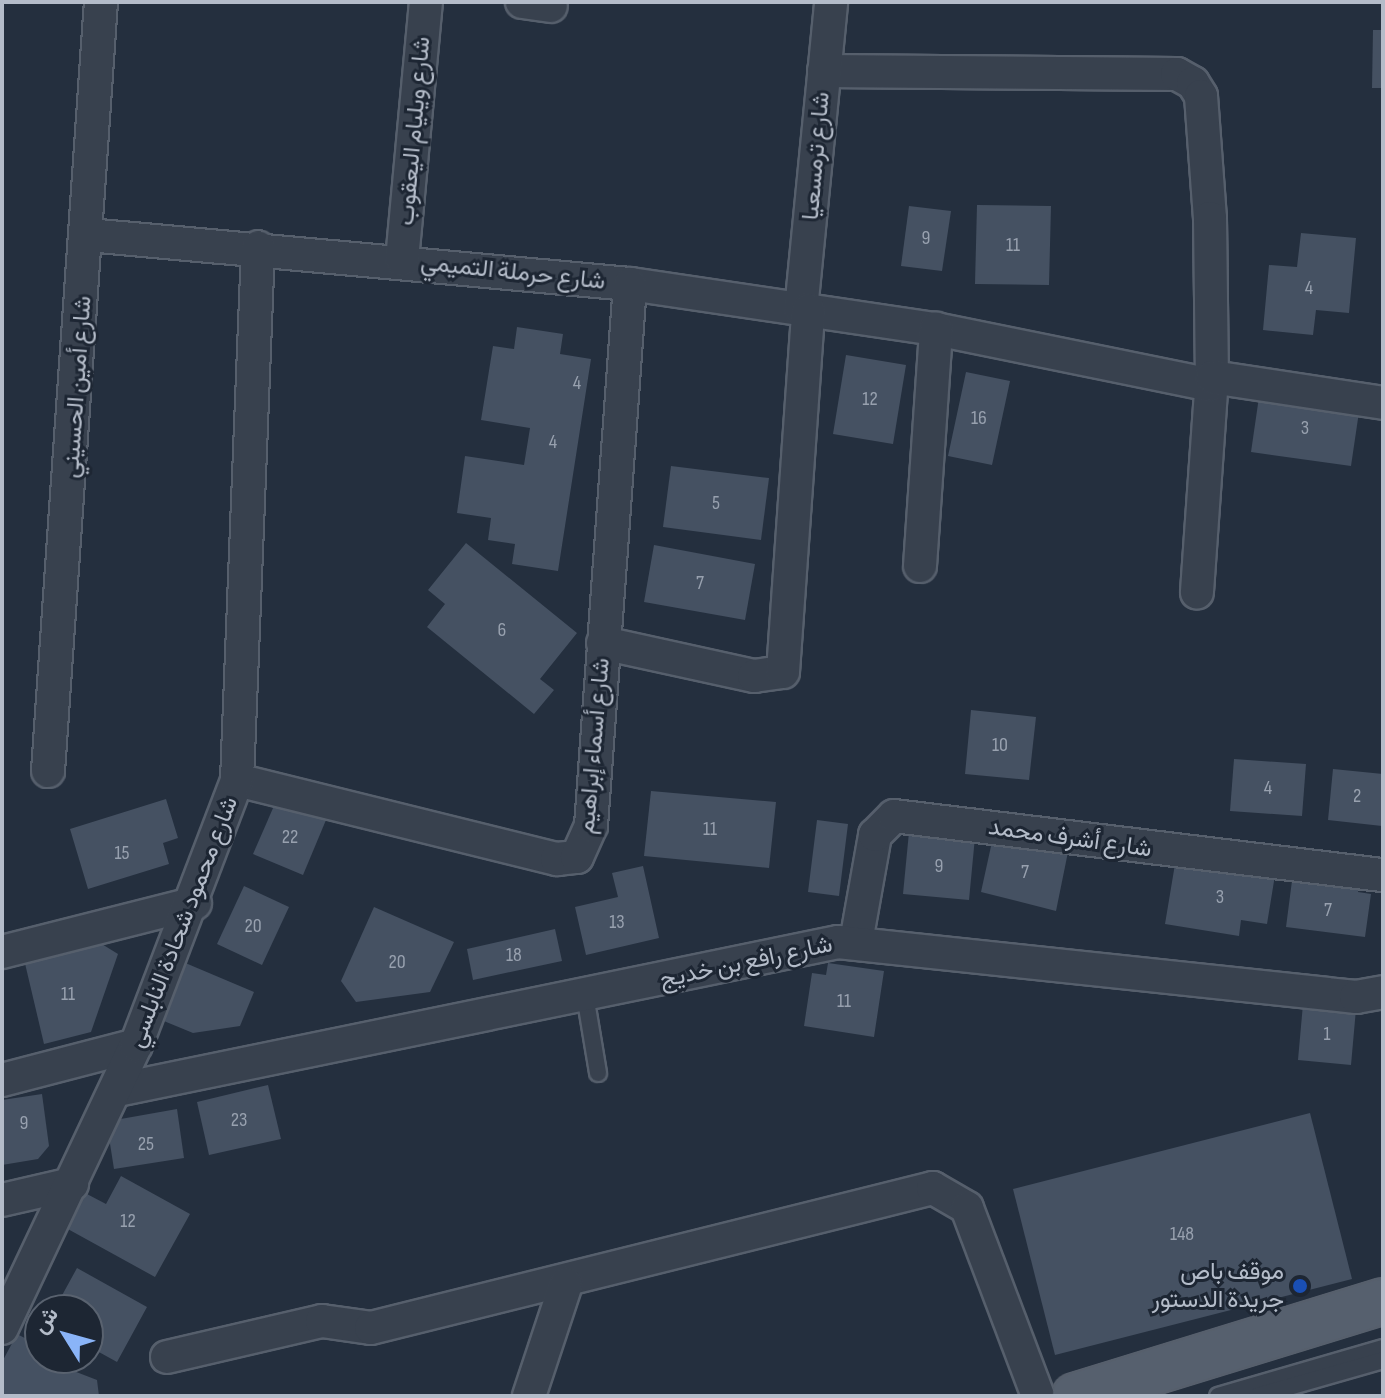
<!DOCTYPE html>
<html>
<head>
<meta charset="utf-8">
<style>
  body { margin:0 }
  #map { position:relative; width:1385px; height:1398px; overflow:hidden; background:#242f3e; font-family:"Sofia Sans Condensed",Vazirmatn,sans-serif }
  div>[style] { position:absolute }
  .building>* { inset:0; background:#455162 }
  .roads { filter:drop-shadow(2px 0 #565f6c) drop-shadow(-2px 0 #565f6c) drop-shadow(0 2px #565f6c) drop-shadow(0 -2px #565f6c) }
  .service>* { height:16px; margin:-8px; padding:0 8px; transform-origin:8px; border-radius:8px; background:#38414e }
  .minor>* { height:32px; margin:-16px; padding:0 16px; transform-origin:16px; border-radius:16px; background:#38414e }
  .primary>* { height:44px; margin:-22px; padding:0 22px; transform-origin:22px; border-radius:22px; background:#56606e }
  .dots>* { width:22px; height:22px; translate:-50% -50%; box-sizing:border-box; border:4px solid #1d2633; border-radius:50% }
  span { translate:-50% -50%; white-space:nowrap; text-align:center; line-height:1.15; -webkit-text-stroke:6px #1d2633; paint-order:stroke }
  .number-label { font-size:20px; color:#98a1af }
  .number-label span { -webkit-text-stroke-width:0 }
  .street-label { font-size:24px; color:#b4bcc9 }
  .poi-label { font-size:24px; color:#b4bcc9 }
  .right { translate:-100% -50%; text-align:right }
  .frame { position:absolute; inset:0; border:4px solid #b4bcc9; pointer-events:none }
  .north { position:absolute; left:24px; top:1294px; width:80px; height:80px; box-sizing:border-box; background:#1d2633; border:2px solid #59626f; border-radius:50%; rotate:307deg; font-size:22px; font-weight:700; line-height:32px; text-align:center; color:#b4bcc9 }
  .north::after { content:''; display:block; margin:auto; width:28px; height:36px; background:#8ab4f8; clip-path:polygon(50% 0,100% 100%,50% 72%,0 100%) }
</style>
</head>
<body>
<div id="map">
  <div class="building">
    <i style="clip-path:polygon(1373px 30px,1383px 30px,1383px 88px,1372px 88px)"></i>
    <i style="clip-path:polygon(977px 205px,1051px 206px,1049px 285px,975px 284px)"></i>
    <i style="clip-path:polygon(909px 206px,951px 211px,942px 271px,901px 266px)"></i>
    <i style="clip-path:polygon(1301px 233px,1356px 238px,1349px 313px,1316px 310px,1313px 335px,1263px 330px,1269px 265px,1297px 267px)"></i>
    <i style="clip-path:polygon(517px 327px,563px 334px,560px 354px,591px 359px,558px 571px,512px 564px,515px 544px,488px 540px,491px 518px,457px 513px,465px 456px,524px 465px,530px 428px,481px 420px,493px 346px,514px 349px)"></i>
    <i style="clip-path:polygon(846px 355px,906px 365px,893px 444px,833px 434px)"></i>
    <i style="clip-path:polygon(966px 372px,1010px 381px,992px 465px,948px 456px)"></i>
    <i style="clip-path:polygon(1260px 390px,1360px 405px,1351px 466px,1251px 452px)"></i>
    <i style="clip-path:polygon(671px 466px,769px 478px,761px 540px,663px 527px)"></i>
    <i style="clip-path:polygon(466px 543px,577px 633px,540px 679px,554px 690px,534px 714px,427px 627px,445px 604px,428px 590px)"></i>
    <i style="clip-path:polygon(654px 545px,755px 564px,745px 620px,644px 602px)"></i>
    <i style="clip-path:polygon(971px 710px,1036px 717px,1029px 780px,965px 774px)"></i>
    <i style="clip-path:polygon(1234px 759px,1306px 764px,1302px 816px,1230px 811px)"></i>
    <i style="clip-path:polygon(1333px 769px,1383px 774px,1382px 826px,1328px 820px)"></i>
    <i style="clip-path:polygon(651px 791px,776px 802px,769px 868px,644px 856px)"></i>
    <i style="clip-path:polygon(166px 799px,178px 838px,163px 843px,169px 864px,88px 889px,70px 829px)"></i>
    <i style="clip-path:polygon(277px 799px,326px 820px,303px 875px,253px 854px)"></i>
    <i style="clip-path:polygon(817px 820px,848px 824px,839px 896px,808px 892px)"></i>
    <i style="clip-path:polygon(909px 832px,975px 837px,969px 900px,903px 894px)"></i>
    <i style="clip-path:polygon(993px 837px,1068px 852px,1056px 911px,981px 892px)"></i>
    <i style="clip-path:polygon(1176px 858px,1275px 875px,1267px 924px,1241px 920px,1239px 936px,1165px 924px)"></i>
    <i style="clip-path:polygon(643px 866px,659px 938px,586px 955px,575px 907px,618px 897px,612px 873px)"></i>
    <i style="clip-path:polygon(1293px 873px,1359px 882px,1358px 892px,1371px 894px,1365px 937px,1286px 927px)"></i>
    <i style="clip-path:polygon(244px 886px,289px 907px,262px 965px,217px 944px)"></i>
    <i style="clip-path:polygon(374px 907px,454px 942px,430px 992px,356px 1002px,341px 981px)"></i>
    <i style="clip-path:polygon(555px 929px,562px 961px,473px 980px,467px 949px)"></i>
    <i style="clip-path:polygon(92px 938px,118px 954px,91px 1032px,44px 1044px,23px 955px)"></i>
    <i style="clip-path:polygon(183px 962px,254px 992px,240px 1026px,193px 1033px,159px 1019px)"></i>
    <i style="clip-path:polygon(828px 963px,884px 971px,874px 1037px,804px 1026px,812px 973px,826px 975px)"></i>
    <i style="clip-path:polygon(1303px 1004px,1356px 1009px,1351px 1065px,1298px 1060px)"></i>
    <i style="clip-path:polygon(268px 1085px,281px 1139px,209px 1155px,197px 1102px)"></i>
    <i style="clip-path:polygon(42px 1094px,49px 1146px,38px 1159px,2px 1165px,2px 1100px)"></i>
    <i style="clip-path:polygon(177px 1109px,184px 1158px,114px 1169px,108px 1131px,115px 1120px)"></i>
    <i style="clip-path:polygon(1310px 1113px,1352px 1279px,1055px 1355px,1013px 1189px)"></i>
    <i style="clip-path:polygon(121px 1176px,190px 1214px,155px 1277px,66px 1228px,85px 1193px,106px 1204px)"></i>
    <i style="clip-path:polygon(77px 1268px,147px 1307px,117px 1362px,88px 1346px,88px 1310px,54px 1310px)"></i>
    <i style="clip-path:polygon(17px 1334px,40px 1346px,40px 1358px,97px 1380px,99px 1396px,2px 1396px,2px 1362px)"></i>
  </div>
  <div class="roads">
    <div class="service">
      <i style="left:585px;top:995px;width:79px;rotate:80.5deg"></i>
      <i style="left:1218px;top:1396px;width:172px;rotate:-16.2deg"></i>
      <i style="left:1257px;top:1396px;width:131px;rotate:-15.9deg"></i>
    </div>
    <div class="minor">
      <i style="left:522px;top:2px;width:29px;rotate:8deg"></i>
      <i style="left:824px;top:71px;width:353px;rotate:0.5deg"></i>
      <i style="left:1177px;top:74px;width:18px;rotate:29deg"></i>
      <i style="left:1193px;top:83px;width:15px;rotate:58deg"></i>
      <i style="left:1201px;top:96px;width:122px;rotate:85.8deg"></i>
      <i style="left:1210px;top:218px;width:159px;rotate:89.3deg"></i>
      <i style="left:1212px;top:377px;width:216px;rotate:94deg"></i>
      <i style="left:88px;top:235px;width:544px;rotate:5.17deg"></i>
      <i style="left:630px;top:284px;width:309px;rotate:8.4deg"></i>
      <i style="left:936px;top:329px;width:281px;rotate:11.5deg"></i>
      <i style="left:402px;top:260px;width:259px;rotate:-84.7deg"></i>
      <i style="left:801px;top:310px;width:309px;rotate:-84.4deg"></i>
      <i style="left:1212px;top:377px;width:173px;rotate:8.6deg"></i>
      <i style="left:920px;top:566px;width:238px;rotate:-86.1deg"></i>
      <i style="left:603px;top:643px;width:155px;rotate:12.3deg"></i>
      <i style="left:754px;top:676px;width:29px;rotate:-8deg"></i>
      <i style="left:783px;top:672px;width:363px;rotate:-86deg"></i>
      <i style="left:48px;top:771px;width:771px;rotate:-86.06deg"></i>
      <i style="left:237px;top:780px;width:330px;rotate:13.9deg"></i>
      <i style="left:557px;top:859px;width:20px;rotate:-6deg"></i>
      <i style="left:577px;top:857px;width:34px;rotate:-66deg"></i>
      <i style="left:591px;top:826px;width:543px;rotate:-85.88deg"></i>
      <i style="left:856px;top:942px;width:109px;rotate:-79.9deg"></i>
      <i style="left:875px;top:835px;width:27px;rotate:-45deg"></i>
      <i style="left:894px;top:816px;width:493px;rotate:6.9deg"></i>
      <i style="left:2px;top:952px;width:199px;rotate:-14.2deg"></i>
      <i style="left:2px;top:1080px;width:138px;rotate:-14.6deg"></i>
      <i style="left:117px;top:1090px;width:736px;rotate:-11.6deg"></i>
      <i style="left:838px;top:942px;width:521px;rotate:6.06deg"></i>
      <i style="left:1356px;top:997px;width:27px;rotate:-10deg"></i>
      <i style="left:2px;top:1200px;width:72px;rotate:-12.9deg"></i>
      <i style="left:2px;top:1328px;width:313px;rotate:-64.7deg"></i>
      <i style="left:136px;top:1045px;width:284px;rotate:-69.1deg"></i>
      <i style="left:237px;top:780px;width:533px;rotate:-87.74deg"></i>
      <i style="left:167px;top:1357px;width:159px;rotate:-13.1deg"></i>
      <i style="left:322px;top:1321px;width:49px;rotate:8.1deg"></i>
      <i style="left:371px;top:1328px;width:579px;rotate:-13.99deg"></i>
      <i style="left:933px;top:1188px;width:39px;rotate:30deg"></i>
      <i style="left:967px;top:1208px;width:201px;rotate:69.3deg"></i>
      <i style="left:529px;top:1396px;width:118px;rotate:-71.7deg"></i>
    </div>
    <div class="primary">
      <i style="left:1075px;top:1396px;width:322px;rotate:-17.1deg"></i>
    </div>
  </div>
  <div class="dots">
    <i style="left:1300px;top:1286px;background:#1a4fb4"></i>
  </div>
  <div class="number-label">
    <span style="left:926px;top:238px">9</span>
    <span style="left:1013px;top:245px">11</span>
    <span style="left:1309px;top:288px">4</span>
    <span style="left:577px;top:383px">4</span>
    <span style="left:870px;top:399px">12</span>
    <span style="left:979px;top:418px">16</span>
    <span style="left:1305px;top:428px">3</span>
    <span style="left:553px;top:442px">4</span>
    <span style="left:716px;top:503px">5</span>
    <span style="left:700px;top:583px">7</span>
    <span style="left:502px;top:630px">6</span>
    <span style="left:1000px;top:745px">10</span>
    <span style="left:1268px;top:788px">4</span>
    <span style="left:1357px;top:796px">2</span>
    <span style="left:710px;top:829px">11</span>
    <span style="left:290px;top:837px">22</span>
    <span style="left:122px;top:853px">15</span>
    <span style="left:939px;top:866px">9</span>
    <span style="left:1025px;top:872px">7</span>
    <span style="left:1220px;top:897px">3</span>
    <span style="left:1328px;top:910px">7</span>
    <span style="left:617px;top:922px">13</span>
    <span style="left:253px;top:926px">20</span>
    <span style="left:514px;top:955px">18</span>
    <span style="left:397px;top:962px">20</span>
    <span style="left:68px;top:994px">11</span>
    <span style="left:844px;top:1001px">11</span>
    <span style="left:1327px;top:1034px">1</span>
    <span style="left:239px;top:1120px">23</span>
    <span style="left:24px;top:1123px">9</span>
    <span style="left:146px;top:1144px">25</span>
    <span style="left:128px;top:1221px">12</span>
    <span style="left:1182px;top:1234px">148</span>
  </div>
  <div class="street-label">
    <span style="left:414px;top:131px;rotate:-85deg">شارع ويليام اليعقوب</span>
    <span style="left:816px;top:156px;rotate:-85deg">شارع ترمسعيا</span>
    <span style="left:513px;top:272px;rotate:6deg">شارع حرملة التميمي</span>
    <span style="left:77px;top:387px;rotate:-86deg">شارع أمين الحسيني</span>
    <span style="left:594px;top:746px;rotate:-85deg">شارع أسماء إبراهيم</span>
    <span style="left:1070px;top:838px;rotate:8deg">شارع أشرف محمد</span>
    <span style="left:183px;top:922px;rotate:-69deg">شارع محمود شحادة النابلسي</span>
    <span style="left:746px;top:962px;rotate:-12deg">شارع رافع بن خديج</span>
  </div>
  <div class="poi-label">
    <span class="right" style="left:1284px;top:1286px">موقف باص<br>جريدة الدستور</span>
  </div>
  <div class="frame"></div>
  <div class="north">ش</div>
</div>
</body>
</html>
